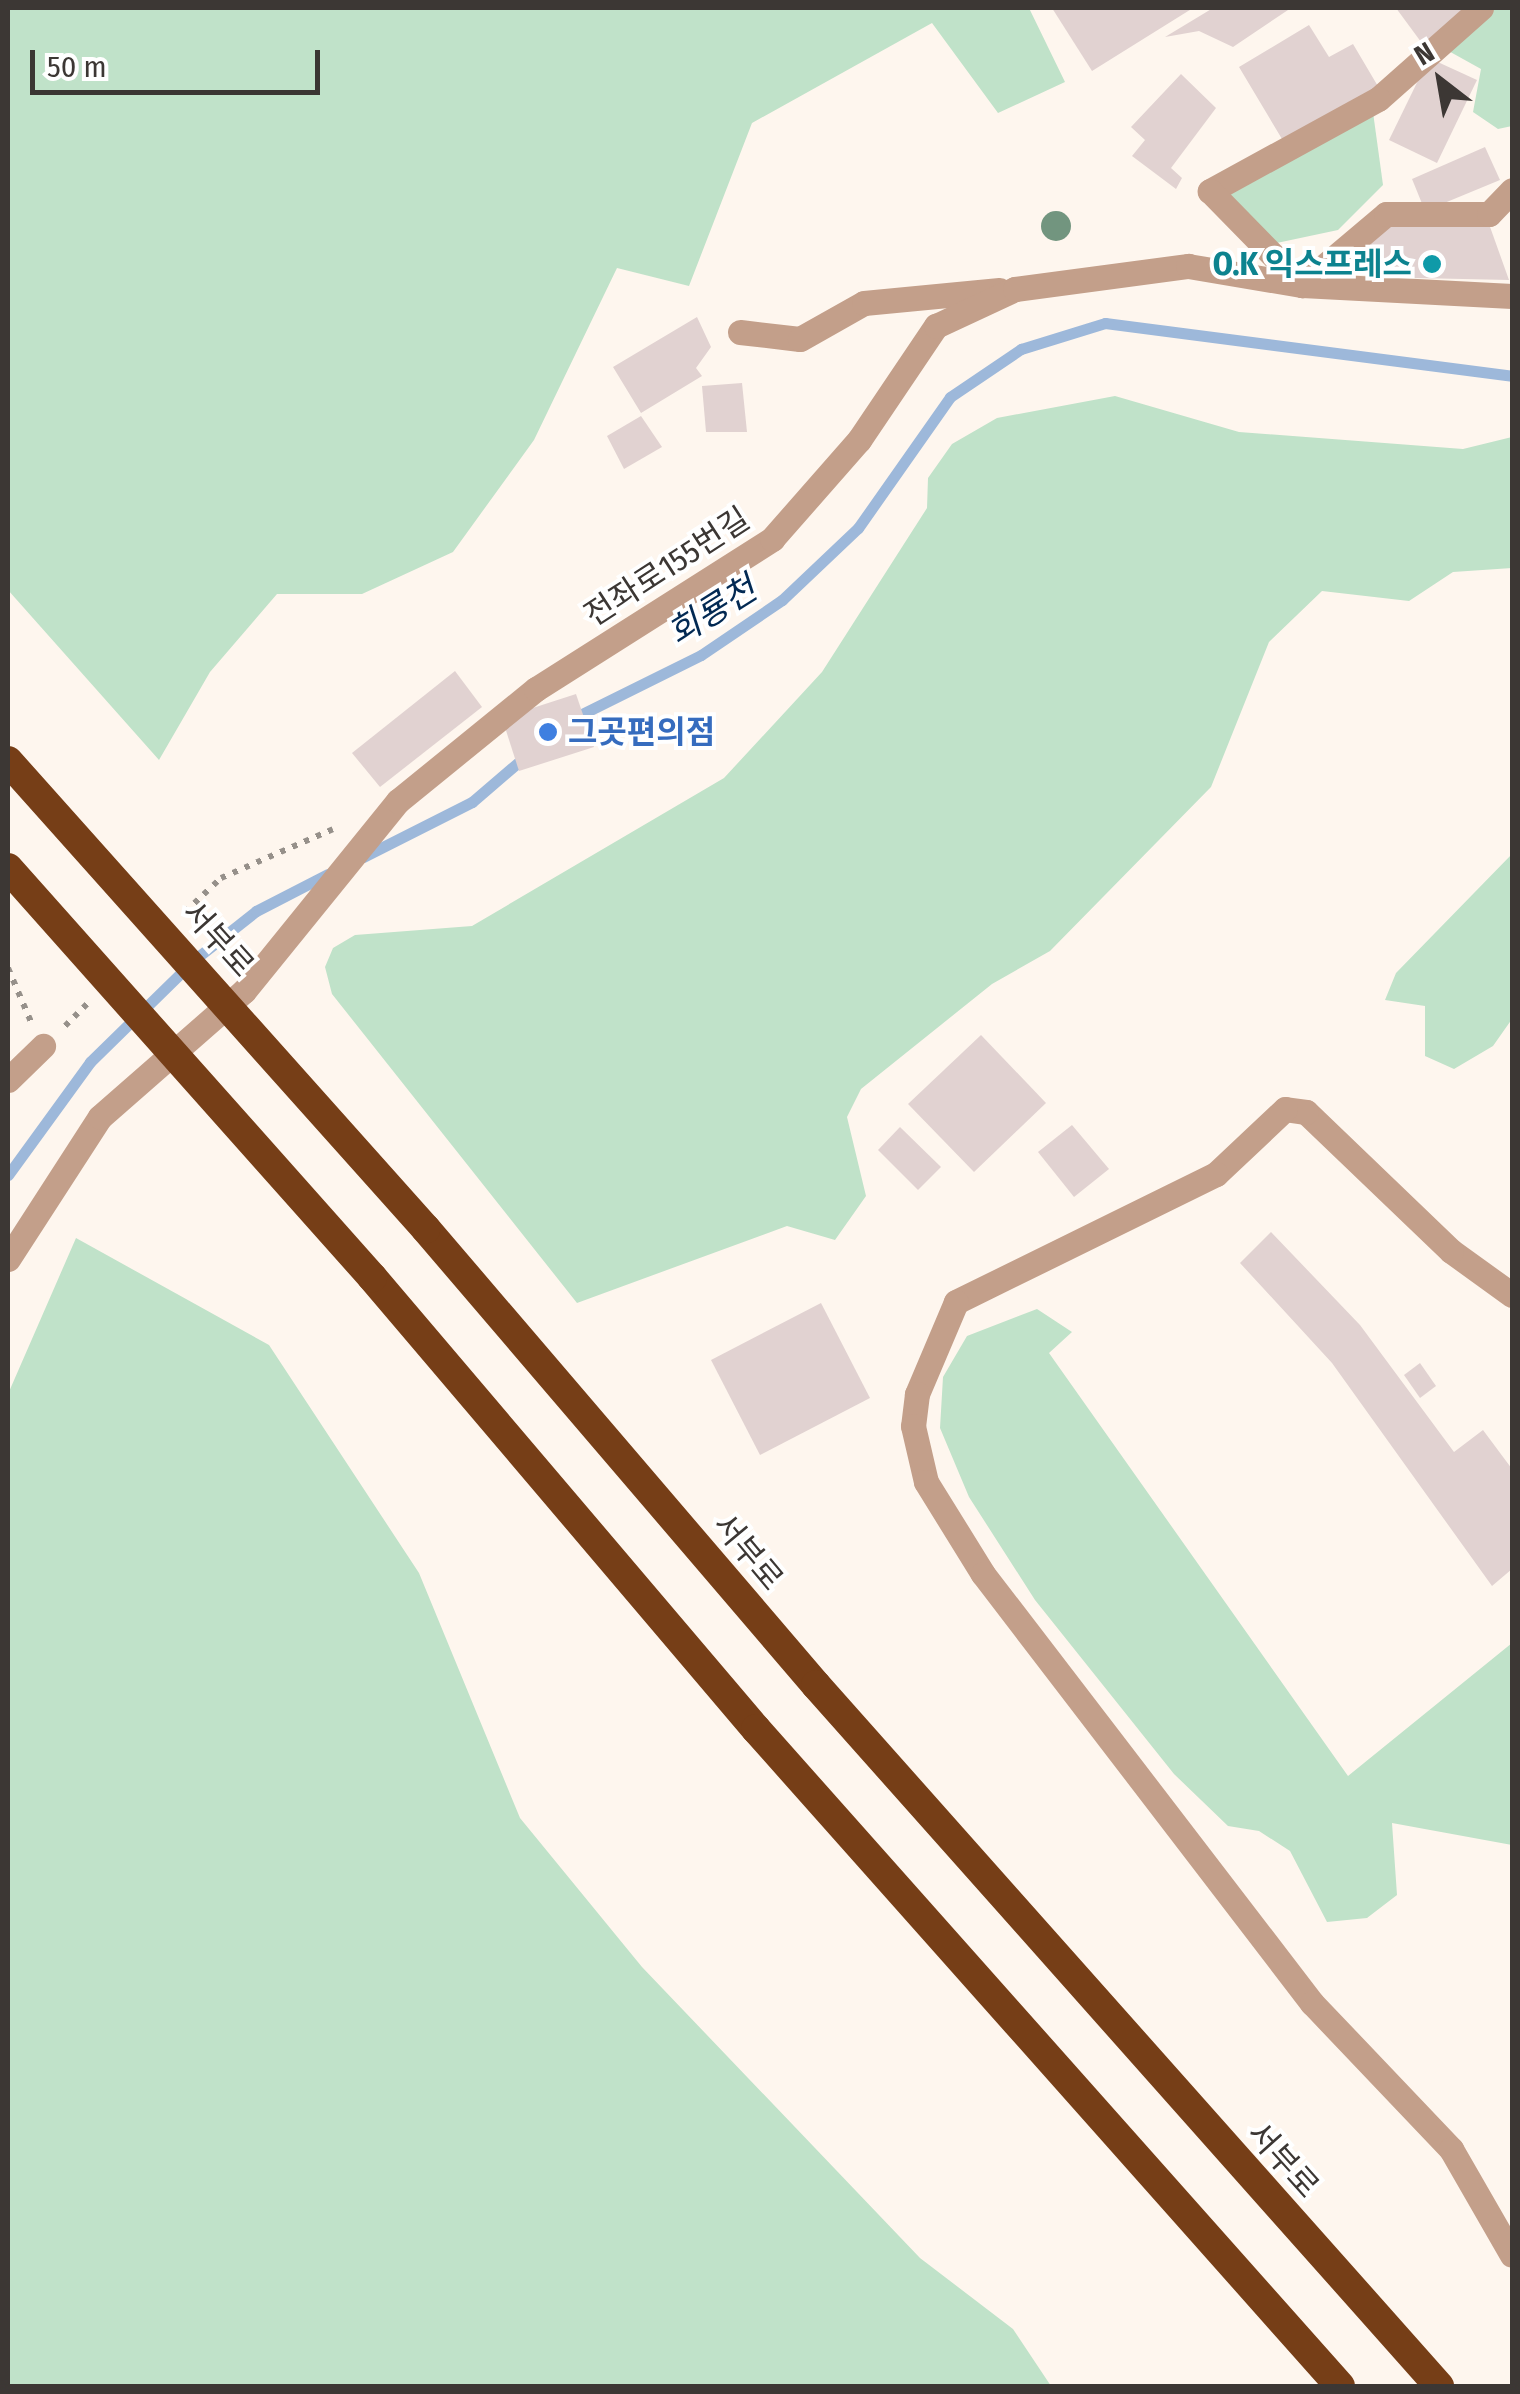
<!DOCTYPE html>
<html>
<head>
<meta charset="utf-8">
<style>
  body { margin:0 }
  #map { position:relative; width:1520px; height:2394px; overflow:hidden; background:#fef6ee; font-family:"Fira Sans Condensed","Noto Sans KR",sans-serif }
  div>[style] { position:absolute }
  .green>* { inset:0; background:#c0e2c9 }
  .stream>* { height:11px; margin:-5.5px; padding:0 5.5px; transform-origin:5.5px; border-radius:5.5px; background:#9db8da }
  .building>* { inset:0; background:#e1d2d1 }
  .path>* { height:6px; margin-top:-3px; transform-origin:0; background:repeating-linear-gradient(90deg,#96908a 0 5px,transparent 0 13px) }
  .minor>* { height:25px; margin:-12.5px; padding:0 12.5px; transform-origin:12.5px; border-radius:12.5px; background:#c39f8a }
  .highway>* { height:30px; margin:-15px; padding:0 15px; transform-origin:15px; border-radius:15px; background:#763e17 }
  .highway-bridge>* { height:30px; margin:-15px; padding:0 15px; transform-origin:15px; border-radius:15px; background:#763e17 }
  .trees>* { width:30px; height:30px; margin:-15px; border-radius:50%; background:#72957f }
  .dots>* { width:28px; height:28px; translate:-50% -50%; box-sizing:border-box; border:5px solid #fff; border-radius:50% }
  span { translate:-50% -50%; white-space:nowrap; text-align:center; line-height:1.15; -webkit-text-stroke:8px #fff; paint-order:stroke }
  .culture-label { font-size:32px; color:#0d838f; font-weight:700 }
  .right { translate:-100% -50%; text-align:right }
  .street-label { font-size:32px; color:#3c3734 }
  .shop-label { font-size:32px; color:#366cbe; font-weight:700 }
  .left { translate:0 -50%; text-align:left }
  .water-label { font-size:35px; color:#022953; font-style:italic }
  .frame { position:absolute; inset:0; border:10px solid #3c3734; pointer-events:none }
  .north { position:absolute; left:1390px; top:30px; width:100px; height:100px; -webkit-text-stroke:8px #fff; paint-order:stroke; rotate:329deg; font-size:28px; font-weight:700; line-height:40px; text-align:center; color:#3c3734 }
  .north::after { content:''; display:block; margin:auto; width:35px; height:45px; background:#3c3734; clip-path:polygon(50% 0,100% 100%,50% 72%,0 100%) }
  .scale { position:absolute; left:30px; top:50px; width:290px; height:45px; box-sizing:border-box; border:5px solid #3c3734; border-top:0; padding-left:12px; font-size:30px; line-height:35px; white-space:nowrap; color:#3c3734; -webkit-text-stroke:8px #fff; paint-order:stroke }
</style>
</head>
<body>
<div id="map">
  <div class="green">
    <i style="clip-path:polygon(8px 8px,1029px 8px,1065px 82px,998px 113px,932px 23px,752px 123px,689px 286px,617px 268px,534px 440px,453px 552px,362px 594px,277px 594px,210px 672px,159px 760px,8px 590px)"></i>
    <i style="clip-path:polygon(1492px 8px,1512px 8px,1512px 126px,1498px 129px,1473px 112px,1481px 69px,1445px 49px)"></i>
    <i style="clip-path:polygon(1372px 105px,1383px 185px,1338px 230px,1272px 244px,1225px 192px)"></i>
    <i style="clip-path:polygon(1115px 396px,1239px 432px,1463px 449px,1512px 437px,1512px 568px,1453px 572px,1409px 601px,1322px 591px,1269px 642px,1211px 787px,1050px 951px,992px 984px,861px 1089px,847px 1117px,866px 1196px,835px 1240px,787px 1226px,577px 1303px,332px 994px,325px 967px,333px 948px,355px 935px,472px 926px,724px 778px,822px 672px,927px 508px,928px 478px,952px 444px,997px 418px)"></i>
    <i style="clip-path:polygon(1512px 854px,1512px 1019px,1493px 1046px,1454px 1069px,1425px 1056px,1425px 1006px,1385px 1000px,1396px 973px)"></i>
    <i style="clip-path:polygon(76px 1238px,269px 1345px,419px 1573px,520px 1818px,642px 1967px,920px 2258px,1013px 2329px,1051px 2386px,8px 2386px,8px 1394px)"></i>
    <i style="clip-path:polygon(1037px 1309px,1072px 1332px,1049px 1353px,1348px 1776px,1512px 1643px,1512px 1845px,1392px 1823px,1397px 1895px,1367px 1918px,1327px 1922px,1290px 1851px,1259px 1831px,1228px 1826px,1174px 1774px,1035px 1600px,969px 1497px,940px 1428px,943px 1377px,967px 1336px)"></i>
  </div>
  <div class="stream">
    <i style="left:570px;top:720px;width:146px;rotate:-26.4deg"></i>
    <i style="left:701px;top:655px;width:98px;rotate:-34.2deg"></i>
    <i style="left:782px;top:600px;width:105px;rotate:-43.5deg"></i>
    <i style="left:858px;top:528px;width:160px;rotate:-54.9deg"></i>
    <i style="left:950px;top:397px;width:86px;rotate:-34.1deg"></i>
    <i style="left:1021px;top:349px;width:88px;rotate:-17.2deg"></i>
    <i style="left:1105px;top:323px;width:410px;rotate:7.4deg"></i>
    <i style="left:363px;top:857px;width:122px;rotate:-26.8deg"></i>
    <i style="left:472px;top:802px;width:74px;rotate:-40.6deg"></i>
    <i style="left:8px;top:1175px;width:140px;rotate:-54deg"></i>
    <i style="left:90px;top:1062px;width:146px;rotate:-44.4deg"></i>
    <i style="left:194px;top:960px;width:79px;rotate:-38.3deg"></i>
    <i style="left:256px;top:911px;width:81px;rotate:-27.2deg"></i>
  </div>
  <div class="building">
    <i style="clip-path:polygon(1052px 8px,1193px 8px,1092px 71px)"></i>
    <i style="clip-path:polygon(1213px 8px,1291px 8px,1233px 47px,1199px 31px,1165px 37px)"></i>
    <i style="clip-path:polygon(1396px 8px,1474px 8px,1424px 46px)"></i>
    <i style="clip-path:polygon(1309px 25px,1329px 57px,1353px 44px,1379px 88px,1285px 144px,1239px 67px)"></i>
    <i style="clip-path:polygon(1429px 58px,1477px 80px,1437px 163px,1389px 140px)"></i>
    <i style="clip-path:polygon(1181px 74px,1216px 108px,1171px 168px,1182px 178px,1176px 189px,1132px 156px,1145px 140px,1131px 127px)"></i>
    <i style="clip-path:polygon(1485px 147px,1500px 180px,1425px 211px,1412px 179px)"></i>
    <i style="clip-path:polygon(1379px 224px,1489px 224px,1509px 280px,1370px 277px,1350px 251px)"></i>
    <i style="clip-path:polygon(697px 317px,711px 347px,696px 368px,702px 376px,641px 413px,613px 367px)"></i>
    <i style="clip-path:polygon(742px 383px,747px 432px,706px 432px,702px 386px)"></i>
    <i style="clip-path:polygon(641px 416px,662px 447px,624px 469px,607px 436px)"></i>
    <i style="clip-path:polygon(455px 671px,482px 707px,380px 787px,352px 753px)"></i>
    <i style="clip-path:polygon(576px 694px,594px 747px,519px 771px,502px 718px)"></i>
    <i style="clip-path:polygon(981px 1035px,1046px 1103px,974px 1172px,908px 1104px)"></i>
    <i style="clip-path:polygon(1072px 1125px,1109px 1169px,1074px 1197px,1038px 1152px)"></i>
    <i style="clip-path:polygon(900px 1127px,941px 1167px,918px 1190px,878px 1150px)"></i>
    <i style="clip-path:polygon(1271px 1232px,1360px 1325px,1454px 1452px,1483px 1430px,1512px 1469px,1512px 1569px,1492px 1586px,1332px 1363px,1240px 1263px)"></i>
    <i style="clip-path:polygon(821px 1303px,870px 1398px,760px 1455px,711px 1360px)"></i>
    <i style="clip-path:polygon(1420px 1363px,1436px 1386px,1420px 1398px,1404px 1375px)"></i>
  </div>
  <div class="path">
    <i style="left:185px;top:912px;width:50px;rotate:-43.4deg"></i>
    <i style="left:221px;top:878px;width:122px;rotate:-23.6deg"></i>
    <i style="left:8px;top:968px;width:59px;rotate:66.9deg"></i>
    <i style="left:65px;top:1026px;width:33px;rotate:-45deg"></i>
  </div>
  <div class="minor">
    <i style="left:1481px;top:8px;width:137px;rotate:138.5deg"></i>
    <i style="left:1378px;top:99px;width:192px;rotate:151.3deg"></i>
    <i style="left:1210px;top:191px;width:132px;rotate:45.6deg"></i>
    <i style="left:1302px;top:285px;width:110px;rotate:-40.2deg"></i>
    <i style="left:1386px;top:214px;width:103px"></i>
    <i style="left:1489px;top:214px;width:33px;rotate:-46deg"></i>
    <i style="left:740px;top:332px;width:60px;rotate:6.7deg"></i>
    <i style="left:800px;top:339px;width:73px;rotate:-29.4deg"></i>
    <i style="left:864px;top:303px;width:136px;rotate:-5.5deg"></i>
    <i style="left:8px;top:1080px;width:49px;rotate:-44.2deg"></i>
    <i style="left:8px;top:1259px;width:169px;rotate:-57.1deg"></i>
    <i style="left:100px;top:1117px;width:191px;rotate:-41.2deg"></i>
    <i style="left:244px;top:991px;width:245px;rotate:-51deg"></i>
    <i style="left:398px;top:801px;width:178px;rotate:-39.1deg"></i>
    <i style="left:536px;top:689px;width:280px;rotate:-32.4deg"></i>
    <i style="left:772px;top:539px;width:132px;rotate:-48.7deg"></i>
    <i style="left:859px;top:440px;width:138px;rotate:-56deg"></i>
    <i style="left:936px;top:326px;width:87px;rotate:-25.1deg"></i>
    <i style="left:1015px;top:289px;width:175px;rotate:-7.6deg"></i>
    <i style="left:1188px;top:266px;width:116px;rotate:9.5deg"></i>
    <i style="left:1302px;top:285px;width:210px;rotate:3deg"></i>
    <i style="left:1512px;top:1295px;width:75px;rotate:-144.2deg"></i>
    <i style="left:1451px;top:1251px;width:201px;rotate:-136.2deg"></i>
    <i style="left:1306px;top:1112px;width:21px;rotate:-172deg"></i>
    <i style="left:1285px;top:1109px;width:95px;rotate:136.7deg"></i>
    <i style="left:1216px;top:1174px;width:290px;rotate:153.8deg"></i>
    <i style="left:956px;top:1302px;width:100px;rotate:113deg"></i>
    <i style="left:917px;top:1394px;width:32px;rotate:97deg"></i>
    <i style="left:913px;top:1426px;width:57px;rotate:76.9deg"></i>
    <i style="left:926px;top:1482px;width:108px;rotate:58.2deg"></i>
    <i style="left:983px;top:1574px;width:541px;rotate:52.52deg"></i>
    <i style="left:1312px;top:2003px;width:202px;rotate:46.4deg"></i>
    <i style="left:1451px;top:2149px;width:122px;rotate:60.1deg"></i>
  </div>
  <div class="highway">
    <i style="left:426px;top:1229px;width:600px;rotate:49.46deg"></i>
    <i style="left:816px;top:1685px;width:938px;rotate:48.37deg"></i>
    <i style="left:372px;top:1277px;width:593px;rotate:49.65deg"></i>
    <i style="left:756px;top:1729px;width:879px;rotate:48.37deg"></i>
  </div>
  <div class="highway-bridge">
    <i style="left:8px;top:761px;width:627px;rotate:48.23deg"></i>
    <i style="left:8px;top:868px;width:548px;rotate:48.33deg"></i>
  </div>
  <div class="trees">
    <i style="left:1056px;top:226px"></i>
  </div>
  <div class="dots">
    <i style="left:1432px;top:264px;background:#0f9aa8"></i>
    <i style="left:548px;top:732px;background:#3f7fe0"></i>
  </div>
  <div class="culture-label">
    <span class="right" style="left:1412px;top:264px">O.K 익스프레스</span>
  </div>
  <div class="street-label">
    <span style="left:667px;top:567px;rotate:-33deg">전좌로155번길</span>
    <span style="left:218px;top:939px;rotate:48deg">서부로</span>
    <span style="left:748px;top:1552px;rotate:50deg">서부로</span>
    <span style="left:1283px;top:2160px;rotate:48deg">서부로</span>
  </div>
  <div class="shop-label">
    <span class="left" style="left:568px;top:732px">그곳편의점</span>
  </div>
  <div class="water-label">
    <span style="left:712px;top:611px;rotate:-32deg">회룡천</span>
  </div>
  <div class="frame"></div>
  <div class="north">N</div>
  <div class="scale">50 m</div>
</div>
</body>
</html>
